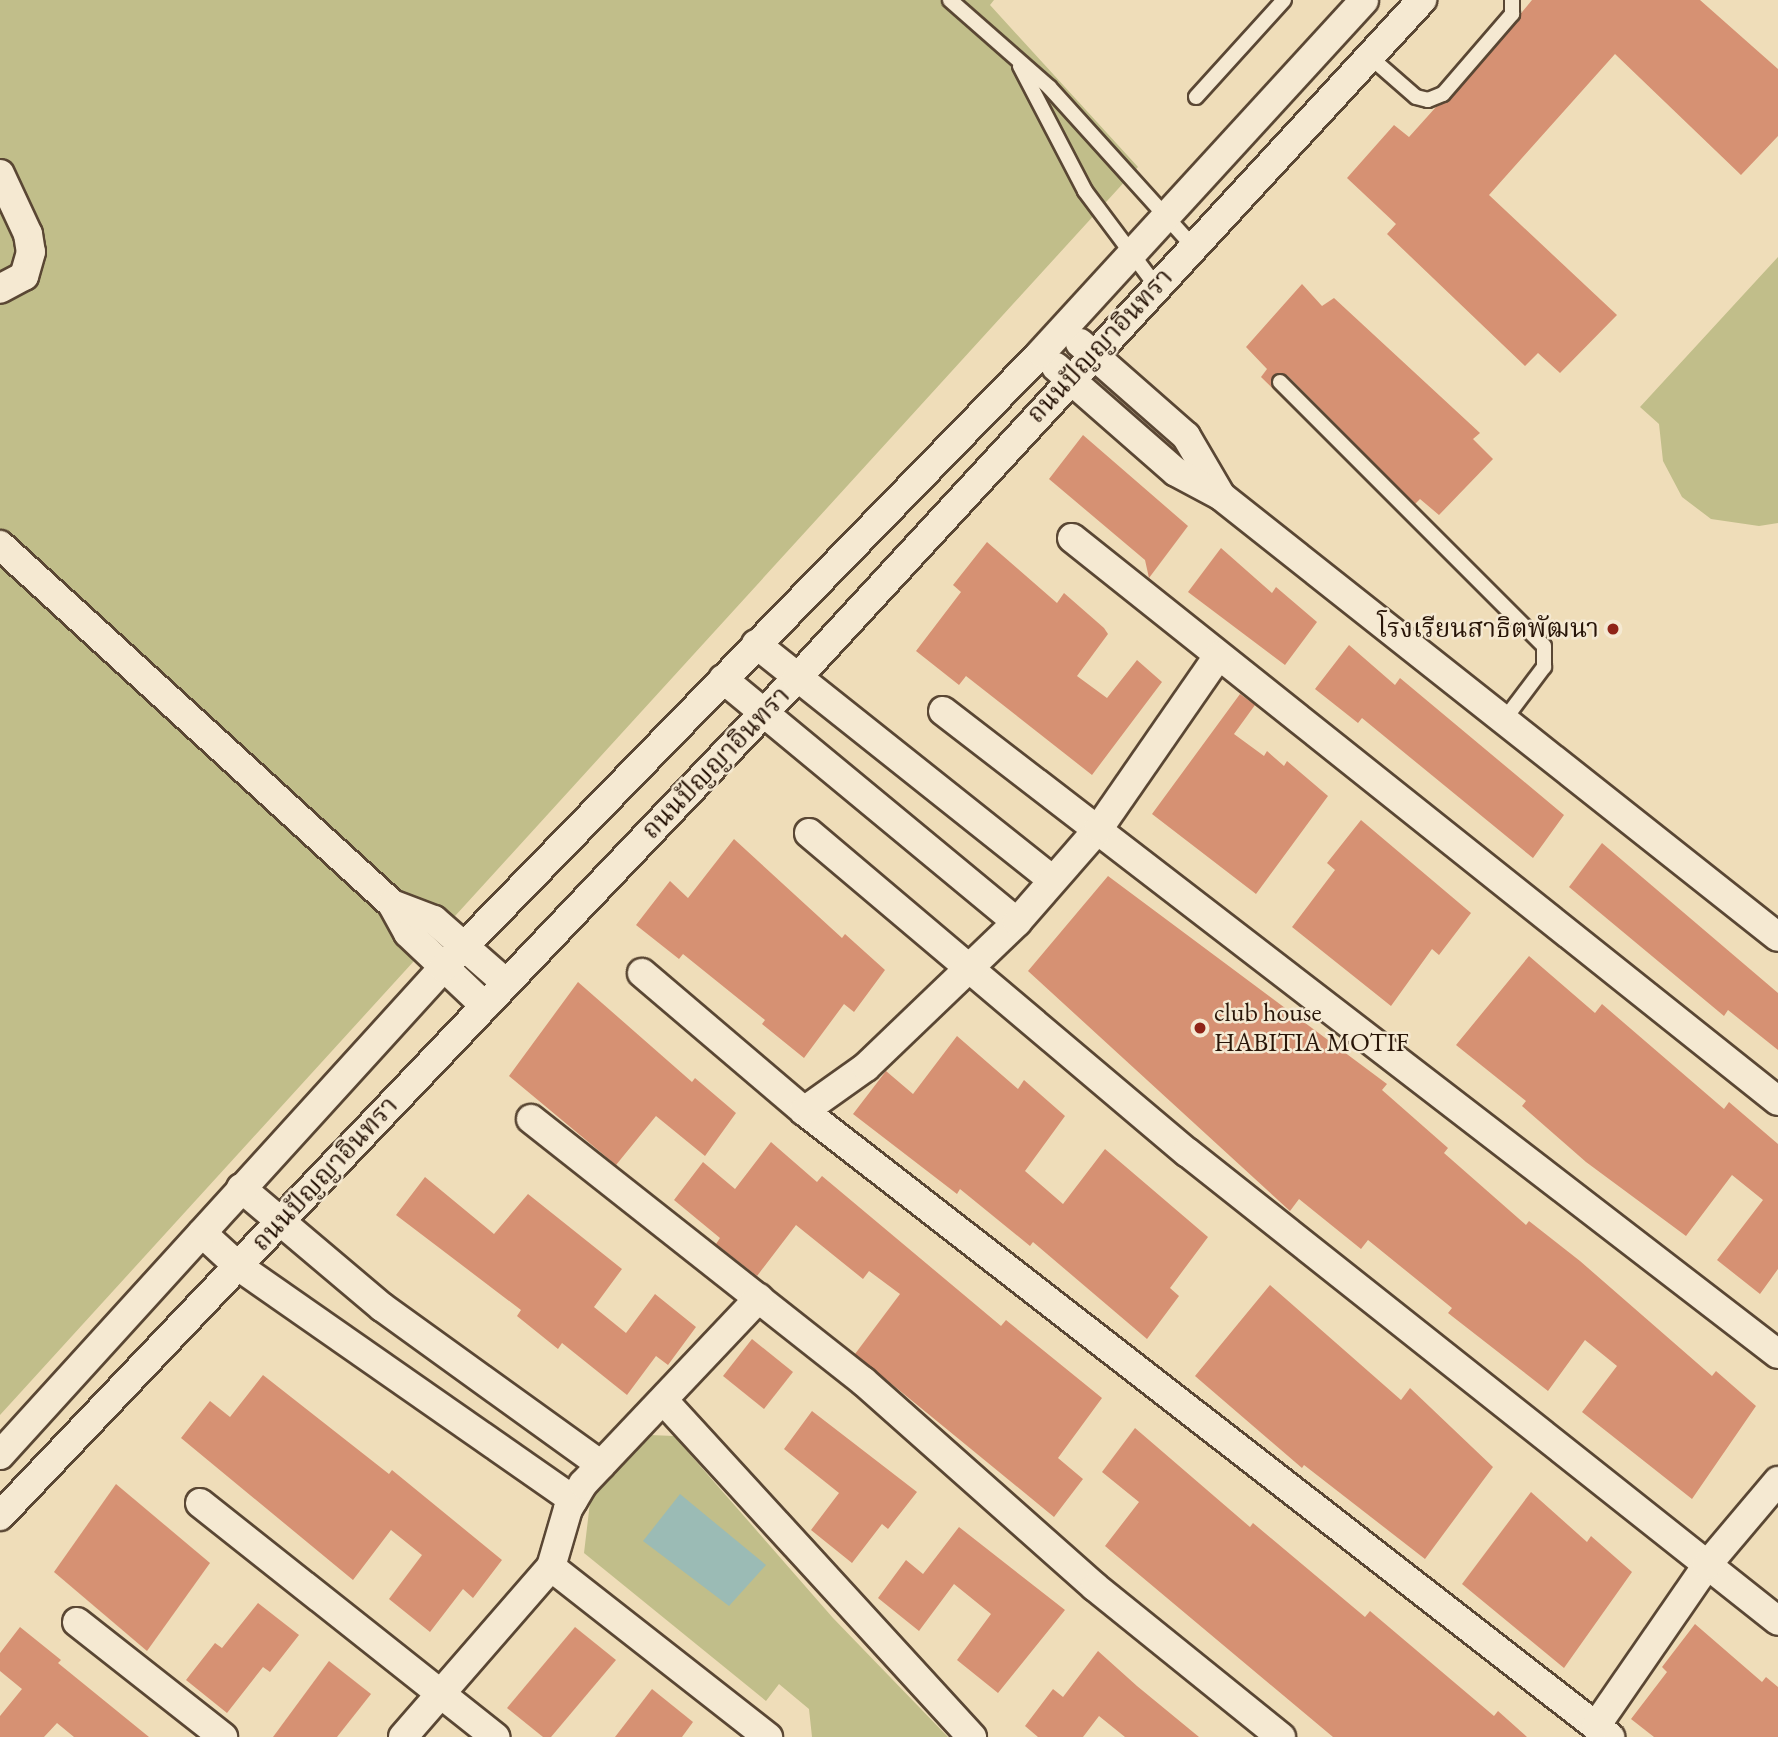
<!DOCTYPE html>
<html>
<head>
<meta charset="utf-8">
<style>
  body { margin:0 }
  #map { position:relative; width:1778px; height:1737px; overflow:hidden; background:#efddb9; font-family:"EB Garamond","Noto Serif Thai",serif }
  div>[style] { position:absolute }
  .green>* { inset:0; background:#c1be8a }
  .water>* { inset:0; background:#9bbbb5 }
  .building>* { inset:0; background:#d69173 }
  .roads { filter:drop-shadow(2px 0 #5a4734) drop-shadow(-2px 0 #5a4734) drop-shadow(0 2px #5a4734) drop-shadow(0 -2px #5a4734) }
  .lane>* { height:14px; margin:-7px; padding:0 7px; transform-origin:7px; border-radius:7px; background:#f5e9d2 }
  .street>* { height:28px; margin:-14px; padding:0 14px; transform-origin:14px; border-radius:14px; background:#f5e9d2 }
  .dots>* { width:19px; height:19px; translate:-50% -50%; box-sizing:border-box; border:4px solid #f5e9d2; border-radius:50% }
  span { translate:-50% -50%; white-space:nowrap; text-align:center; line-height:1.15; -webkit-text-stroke:5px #f5e9d2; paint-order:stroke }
  .street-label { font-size:26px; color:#281508 }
  .poi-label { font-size:26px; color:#281508 }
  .right { translate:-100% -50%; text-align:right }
  .left { translate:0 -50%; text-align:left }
</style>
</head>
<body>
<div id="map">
  <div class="green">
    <i style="clip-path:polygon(0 0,994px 0,990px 5px,1138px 167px,0 1415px)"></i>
    <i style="clip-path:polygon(1778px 257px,1778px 523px,1759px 526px,1711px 519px,1682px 497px,1663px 461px,1659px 424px,1640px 407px)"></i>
    <i style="clip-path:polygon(650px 1435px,674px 1436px,833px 1618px,948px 1737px,812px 1737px,809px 1709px,779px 1684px,766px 1701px,584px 1553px,591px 1494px)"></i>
  </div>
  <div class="water">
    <i style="clip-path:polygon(680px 1494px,766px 1565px,729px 1606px,643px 1541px)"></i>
  </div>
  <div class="building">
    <i style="clip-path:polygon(1532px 0,1700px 0,1778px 69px,1778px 136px,1741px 175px,1615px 54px,1489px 195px,1617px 315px,1560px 373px,1538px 353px,1525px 366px,1387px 234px,1396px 224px,1347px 178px,1394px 125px,1409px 137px,1436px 107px,1450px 100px)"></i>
    <i style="clip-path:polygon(1302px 284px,1322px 306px,1334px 298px,1480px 433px,1473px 439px,1493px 459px,1439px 515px,1420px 499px,1415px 504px,1287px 375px,1274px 375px,1271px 385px,1308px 423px,1261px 377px,1267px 369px,1246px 347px)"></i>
    <i style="clip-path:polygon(1083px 435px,1188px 526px,1149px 578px,1145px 560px,1049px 479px)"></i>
    <i style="clip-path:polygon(987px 542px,1057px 603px,1064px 593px,1104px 628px,1108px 634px,1077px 676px,1107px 698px,1137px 660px,1162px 682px,1092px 775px,966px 676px,959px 685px,916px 651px,961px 592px,953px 585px)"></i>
    <i style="clip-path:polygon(1221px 548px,1272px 593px,1276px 587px,1317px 622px,1285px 665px,1188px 592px)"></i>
    <i style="clip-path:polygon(1349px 645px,1395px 685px,1400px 678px,1564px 815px,1533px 858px,1362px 718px,1358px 723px,1315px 689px)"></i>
    <i style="clip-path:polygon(1240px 694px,1255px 705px,1234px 734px,1264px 756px,1267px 751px,1284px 766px,1287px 761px,1328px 796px,1256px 894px,1152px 814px)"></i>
    <i style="clip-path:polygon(1361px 820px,1471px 913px,1439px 955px,1432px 949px,1391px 1006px,1292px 927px,1335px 870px,1327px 863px)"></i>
    <i style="clip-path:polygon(734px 839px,842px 938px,845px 934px,885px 970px,854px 1012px,844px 1004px,804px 1058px,762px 1024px,765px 1020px,683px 954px,679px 959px,636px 925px,670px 881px,688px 898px)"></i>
    <i style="clip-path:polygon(1602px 843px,1778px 993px,1778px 1050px,1728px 1010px,1724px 1016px,1569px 887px)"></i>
    <i style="clip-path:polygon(1108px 876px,1387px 1084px,1382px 1090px,1448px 1148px,1444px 1153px,1526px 1225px,1529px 1221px,1580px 1261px,1712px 1376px,1716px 1371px,1756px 1406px,1692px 1499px,1582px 1412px,1617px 1366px,1585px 1340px,1548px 1391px,1448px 1313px,1452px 1308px,1368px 1240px,1361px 1249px,1299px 1199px,1290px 1211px,1028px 971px)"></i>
    <i style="clip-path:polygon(1529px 956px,1595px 1013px,1602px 1004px,1724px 1109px,1729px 1102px,1778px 1144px,1778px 1269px,1760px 1294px,1717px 1260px,1763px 1200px,1732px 1175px,1686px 1236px,1586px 1162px,1522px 1106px,1526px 1101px,1456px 1045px)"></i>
    <i style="clip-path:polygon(578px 982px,692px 1082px,695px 1078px,736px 1113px,705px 1156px,656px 1116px,616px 1165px,509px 1076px)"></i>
    <i style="clip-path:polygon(957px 1036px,1018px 1089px,1024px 1080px,1065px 1116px,1025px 1171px,1063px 1204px,1105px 1149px,1208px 1237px,1170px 1288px,1179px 1296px,1147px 1339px,1033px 1242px,1030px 1246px,960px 1189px,957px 1194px,853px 1114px,886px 1071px,913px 1094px)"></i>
    <i style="clip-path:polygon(771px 1142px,817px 1182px,822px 1176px,1001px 1326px,1006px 1320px,1102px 1398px,1058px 1458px,1083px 1479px,1054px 1517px,855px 1354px,900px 1294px,869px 1271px,863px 1279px,796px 1225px,757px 1276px,716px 1244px,720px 1238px,674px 1200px,703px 1162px,735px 1189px)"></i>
    <i style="clip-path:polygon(425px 1177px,494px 1234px,528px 1194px,622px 1269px,594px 1307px,626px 1333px,655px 1294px,696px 1327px,668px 1365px,656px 1356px,627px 1395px,562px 1343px,558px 1349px,517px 1316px,521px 1310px,396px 1215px)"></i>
    <i style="clip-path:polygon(1270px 1285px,1401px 1400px,1410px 1388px,1493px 1467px,1425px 1559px,1304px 1465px,1302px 1468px,1195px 1376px)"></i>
    <i style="clip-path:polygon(752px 1339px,793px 1372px,764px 1409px,723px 1376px)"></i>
    <i style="clip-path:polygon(263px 1375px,389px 1474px,392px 1470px,502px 1560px,473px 1598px,463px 1589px,430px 1632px,389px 1599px,422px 1555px,391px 1530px,353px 1580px,181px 1438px,210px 1401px,230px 1417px)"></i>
    <i style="clip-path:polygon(812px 1411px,917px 1492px,888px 1529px,882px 1524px,852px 1563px,811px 1530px,839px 1493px,784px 1449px)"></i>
    <i style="clip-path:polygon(1135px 1428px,1250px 1527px,1253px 1523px,1365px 1617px,1370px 1611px,1494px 1716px,1498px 1711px,1527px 1737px,1333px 1737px,1105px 1546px,1139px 1502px,1102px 1472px)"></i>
    <i style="clip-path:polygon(116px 1484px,210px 1563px,147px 1651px,54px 1572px)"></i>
    <i style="clip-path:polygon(1531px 1492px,1587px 1542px,1591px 1536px,1632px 1572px,1564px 1668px,1462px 1584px)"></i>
    <i style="clip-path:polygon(959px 1527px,1065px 1610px,998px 1693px,957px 1660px,991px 1614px,954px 1584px,919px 1631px,878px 1598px,906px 1560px,923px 1574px)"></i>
    <i style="clip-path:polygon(258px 1603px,299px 1635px,270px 1672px,263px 1667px,227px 1713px,186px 1680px,215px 1643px,222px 1648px)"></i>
    <i style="clip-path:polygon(1695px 1624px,1762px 1682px,1766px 1677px,1778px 1687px,1778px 1737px,1654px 1737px,1631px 1719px,1667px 1672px,1662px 1667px)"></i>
    <i style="clip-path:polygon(20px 1627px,61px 1660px,58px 1663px,149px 1737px,74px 1737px,57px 1723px,44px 1737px,0 1737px,0 1716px,22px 1689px,0 1671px,0 1653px)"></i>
    <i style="clip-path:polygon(575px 1627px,616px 1660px,551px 1737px,543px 1737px,507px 1708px)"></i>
    <i style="clip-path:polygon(1098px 1651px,1137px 1686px,1199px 1737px,1125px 1737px,1099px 1716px,1083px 1737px,1038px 1737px,1025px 1726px,1053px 1689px,1063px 1697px)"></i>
    <i style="clip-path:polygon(329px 1661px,371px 1694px,337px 1737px,273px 1737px)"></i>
    <i style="clip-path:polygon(652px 1689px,693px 1722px,682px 1737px,615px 1737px)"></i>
  </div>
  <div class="roads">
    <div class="lane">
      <i style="left:950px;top:0;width:132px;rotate:41.3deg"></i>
      <i style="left:1049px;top:87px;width:213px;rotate:47.9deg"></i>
      <i style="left:1369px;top:56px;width:62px;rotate:41.1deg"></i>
      <i style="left:1416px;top:97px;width:12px;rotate:14deg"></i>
      <i style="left:1428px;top:100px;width:16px;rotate:-22deg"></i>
      <i style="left:1443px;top:94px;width:106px;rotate:-49.2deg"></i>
      <i style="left:1512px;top:14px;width:14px;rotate:-90deg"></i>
      <i style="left:1020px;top:66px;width:141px;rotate:62.5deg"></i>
      <i style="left:1085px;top:191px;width:119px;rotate:53.2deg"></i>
      <i style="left:1196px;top:97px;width:131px;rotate:-47.8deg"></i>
      <i style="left:1280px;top:382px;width:373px;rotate:45deg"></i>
      <i style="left:1544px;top:646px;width:21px;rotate:90deg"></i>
      <i style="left:1544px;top:667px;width:66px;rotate:127deg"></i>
    </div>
    <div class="street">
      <i style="left:0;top:174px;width:66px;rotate:65deg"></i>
      <i style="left:28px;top:234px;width:18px;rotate:81deg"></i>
      <i style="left:31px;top:252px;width:25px;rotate:106deg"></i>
      <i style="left:24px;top:276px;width:27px;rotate:152deg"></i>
      <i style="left:1080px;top:343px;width:141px;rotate:41.3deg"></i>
      <i style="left:1186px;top:436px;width:69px;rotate:59.7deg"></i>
      <i style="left:1056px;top:367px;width:159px;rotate:41.2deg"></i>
      <i style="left:1176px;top:472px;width:51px;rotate:28.1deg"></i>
      <i style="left:1221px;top:496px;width:710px;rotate:38.37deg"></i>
      <i style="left:1072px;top:538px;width:903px;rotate:38.57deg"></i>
      <i style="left:0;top:545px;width:532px;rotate:42.48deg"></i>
      <i style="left:392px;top:904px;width:33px;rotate:61deg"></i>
      <i style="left:408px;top:933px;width:106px;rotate:43.5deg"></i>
      <i style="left:756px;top:644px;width:377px;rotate:38.5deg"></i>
      <i style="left:723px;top:679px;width:381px;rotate:39.6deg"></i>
      <i style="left:943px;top:711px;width:1054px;rotate:37.6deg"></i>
      <i style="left:809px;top:833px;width:495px;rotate:40.2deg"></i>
      <i style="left:1187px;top:1152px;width:754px;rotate:38.43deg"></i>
      <i style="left:392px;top:904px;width:45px;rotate:20.9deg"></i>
      <i style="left:434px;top:920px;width:96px;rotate:41.2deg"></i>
      <i style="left:642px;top:973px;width:213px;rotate:40.4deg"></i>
      <i style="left:804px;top:1111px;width:1021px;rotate:37.84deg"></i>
      <i style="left:804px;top:1111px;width:76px;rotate:-35.4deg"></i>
      <i style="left:866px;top:1067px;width:209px;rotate:-43.8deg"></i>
      <i style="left:1017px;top:922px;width:125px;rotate:-48.9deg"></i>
      <i style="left:1099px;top:828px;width:209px;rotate:-55.3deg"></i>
      <i style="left:531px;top:1119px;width:423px;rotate:38.3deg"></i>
      <i style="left:863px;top:1381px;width:310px;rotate:41.6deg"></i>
      <i style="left:1095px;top:1587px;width:239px;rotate:38.9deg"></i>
      <i style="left:241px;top:1188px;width:185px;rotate:40.2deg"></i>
      <i style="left:382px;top:1307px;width:270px;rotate:35.8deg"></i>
      <i style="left:202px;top:1233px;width:49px;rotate:42.5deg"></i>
      <i style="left:238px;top:1266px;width:409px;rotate:34.9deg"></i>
      <i style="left:664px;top:1401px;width:456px;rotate:47.5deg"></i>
      <i style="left:0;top:1455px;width:658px;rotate:-47.71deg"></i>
      <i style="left:443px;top:968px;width:858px;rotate:-45.8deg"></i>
      <i style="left:1041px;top:353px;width:478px;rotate:-47.5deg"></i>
      <i style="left:200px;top:1503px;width:377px;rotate:38.4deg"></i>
      <i style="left:0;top:1516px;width:1155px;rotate:-46.44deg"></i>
      <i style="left:796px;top:679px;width:924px;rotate:-47.33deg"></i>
      <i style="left:551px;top:1567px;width:276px;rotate:38.1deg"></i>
      <i style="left:77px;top:1622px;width:186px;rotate:38.2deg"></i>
      <i style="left:1596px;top:1726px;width:196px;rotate:-55.4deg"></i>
      <i style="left:1707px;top:1565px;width:110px;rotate:-49.8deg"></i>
      <i style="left:403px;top:1737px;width:225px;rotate:-49deg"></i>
      <i style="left:551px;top:1567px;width:60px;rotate:-73.7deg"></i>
      <i style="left:568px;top:1509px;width:29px;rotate:-59deg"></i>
      <i style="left:583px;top:1484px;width:256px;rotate:-46.6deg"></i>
    </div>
  </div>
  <div class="dots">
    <i style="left:1613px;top:629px;background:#8f2418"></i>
    <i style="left:1200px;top:1028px;background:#8f2418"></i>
  </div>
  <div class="street-label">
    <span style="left:1100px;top:346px;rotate:-47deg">ถนนปัญญาอินทรา</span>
    <span style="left:716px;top:763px;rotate:-46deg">ถนนปัญญาอินทรา</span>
    <span style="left:325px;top:1174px;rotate:-47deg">ถนนปัญญาอินทรา</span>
  </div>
  <div class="poi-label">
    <span class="right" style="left:1599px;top:629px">โรงเรียนสาธิตพัฒนา</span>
    <span class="left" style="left:1214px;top:1028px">club house<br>HABITIA MOTIF</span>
  </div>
</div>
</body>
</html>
